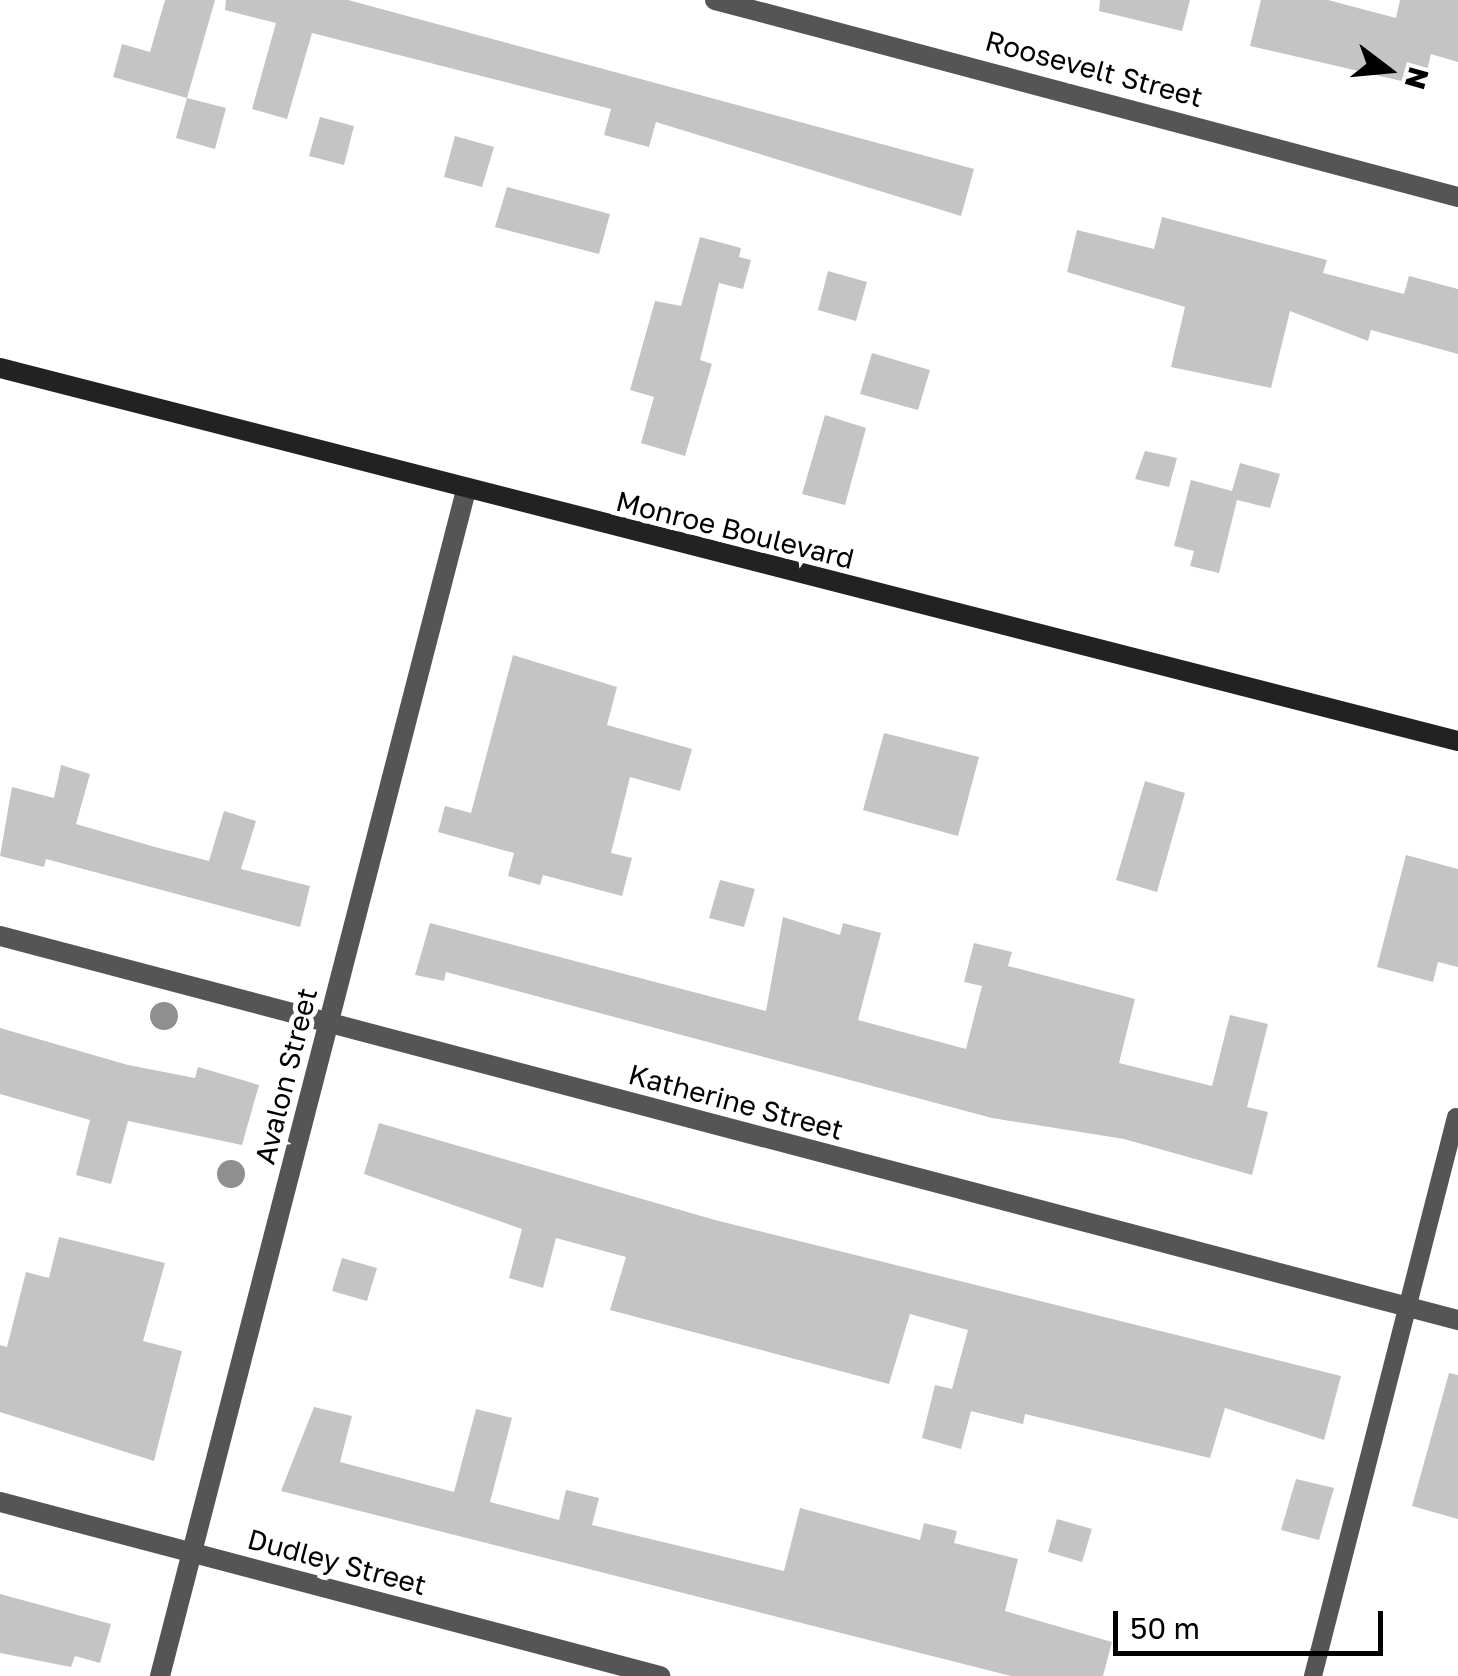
<!DOCTYPE html>
<html>
<head>
<meta charset="utf-8">
<style>
  body { margin:0 }
  #map { position:relative; width:1458px; height:1676px; overflow:hidden; background:#fff; font-family:"Golos Text",sans-serif }
  div>[style] { position:absolute }
  .building>* { inset:0; background:#c4c4c4 }
  .lane>* { height:18px; margin:-9px; padding:0 9px; transform-origin:9px; border-radius:9px; background:#555 }
  .street>* { height:20px; margin:-10px; padding:0 10px; transform-origin:10px; border-radius:10px; background:#555 }
  .secondary>* { height:20px; margin:-10px; padding:0 10px; transform-origin:10px; border-radius:10px; background:#222 }
  .trees>* { width:28px; height:28px; margin:-14px; border-radius:50%; background:#8f8f8f }
  span { translate:-50% -50%; white-space:nowrap; text-align:center; line-height:1.15; -webkit-text-stroke:10px #fff; paint-order:stroke }
  .street-label { font-size:28px; color:#000 }
  .north { position:absolute; left:1338px; top:20px; width:100px; height:100px; -webkit-text-stroke:8px #fff; paint-order:stroke; rotate:106deg; font-size:28px; font-weight:700; line-height:40px; text-align:center; color:#000 }
  .north::after { content:''; display:block; margin:auto; width:35px; height:45px; background:#000; clip-path:polygon(50% 0,100% 100%,50% 72%,0 100%) }
  .scale { position:absolute; left:1113px; top:1611px; width:270px; height:45px; box-sizing:border-box; border:5px solid #000; border-top:0; padding-left:12px; font-size:30px; line-height:35px; white-space:nowrap; color:#000; -webkit-text-stroke:8px #fff; paint-order:stroke }
</style>
</head>
<body>
<div id="map">
  <div class="building">
    <i style="clip-path:polygon(165px 0,215px 0,187px 98px,226px 108px,215px 149px,176px 138px,187px 98px,113px 77px,122px 44px,150px 52px)"></i>
    <i style="clip-path:polygon(226px 0,348px 0,974px 169px,961px 216px,656px 122px,649px 147px,604px 135px,611px 109px,312px 33px,287px 119px,252px 109px,276px 23px,225px 10px)"></i>
    <i style="clip-path:polygon(1100px 0,1190px 0,1182px 31px,1099px 11px)"></i>
    <i style="clip-path:polygon(1261px 0,1328px 0,1396px 18px,1400px 0,1458px 0,1458px 62px,1431px 54px,1423px 86px,1250px 46px)"></i>
    <i style="clip-path:polygon(320px 117px,354px 126px,344px 165px,309px 156px)"></i>
    <i style="clip-path:polygon(455px 136px,494px 147px,482px 187px,444px 177px)"></i>
    <i style="clip-path:polygon(507px 187px,610px 214px,599px 254px,495px 227px)"></i>
    <i style="clip-path:polygon(1162px 217px,1327px 260px,1323px 273px,1404px 294px,1409px 276px,1458px 289px,1458px 354px,1371px 330px,1368px 341px,1290px 311px,1271px 388px,1171px 367px,1185px 307px,1067px 272px,1077px 230px,1154px 249px)"></i>
    <i style="clip-path:polygon(700px 237px,741px 248px,739px 257px,751px 260px,743px 289px,719px 283px,700px 360px,712px 364px,685px 456px,641px 443px,654px 397px,630px 390px,655px 301px,681px 306px)"></i>
    <i style="clip-path:polygon(828px 271px,867px 282px,856px 321px,818px 310px)"></i>
    <i style="clip-path:polygon(872px 353px,930px 370px,918px 410px,860px 394px)"></i>
    <i style="clip-path:polygon(825px 415px,866px 428px,845px 505px,802px 494px)"></i>
    <i style="clip-path:polygon(1145px 451px,1177px 458px,1169px 487px,1135px 479px)"></i>
    <i style="clip-path:polygon(1240px 463px,1280px 474px,1270px 508px,1237px 500px,1219px 573px,1190px 566px,1194px 551px,1174px 546px,1191px 480px,1232px 491px)"></i>
    <i style="clip-path:polygon(513px 655px,617px 687px,607px 725px,692px 749px,680px 791px,630px 777px,611px 853px,632px 858px,622px 896px,543px 875px,540px 885px,508px 876px,514px 853px,438px 832px,445px 806px,471px 813px)"></i>
    <i style="clip-path:polygon(884px 733px,979px 757px,958px 836px,863px 810px)"></i>
    <i style="clip-path:polygon(61px 765px,90px 774px,76px 824px,155px 847px,209px 861px,224px 811px,256px 821px,241px 869px,310px 886px,300px 927px,46px 859px,44px 867px,0 856px,12px 787px,54px 798px)"></i>
    <i style="clip-path:polygon(1145px 781px,1185px 793px,1157px 892px,1116px 880px)"></i>
    <i style="clip-path:polygon(1406px 855px,1458px 869px,1458px 967px,1438px 962px,1433px 982px,1377px 967px)"></i>
    <i style="clip-path:polygon(720px 880px,755px 889px,744px 927px,709px 918px)"></i>
    <i style="clip-path:polygon(783px 917px,840px 935px,843px 923px,881px 933px,858px 1020px,966px 1049px,982px 986px,964px 982px,974px 943px,1012px 952px,1008px 966px,1135px 999px,1119px 1063px,1212px 1086px,1230px 1015px,1268px 1024px,1247px 1107px,1268px 1112px,1252px 1175px,1124px 1139px,992px 1118px,446px 972px,444px 981px,415px 975px,430px 923px,766px 1011px)"></i>
    <i style="clip-path:polygon(0 1028px,128px 1065px,195px 1078px,198px 1067px,259px 1085px,242px 1145px,128px 1121px,111px 1184px,76px 1175px,90px 1120px,0 1094px)"></i>
    <i style="clip-path:polygon(379px 1123px,715px 1220px,1341px 1376px,1324px 1440px,1225px 1408px,1210px 1458px,1025px 1414px,1023px 1424px,971px 1411px,961px 1449px,922px 1438px,935px 1385px,952px 1389px,968px 1330px,910px 1314px,889px 1384px,610px 1310px,626px 1257px,556px 1238px,543px 1288px,509px 1278px,522px 1229px,364px 1174px)"></i>
    <i style="clip-path:polygon(59px 1237px,165px 1263px,143px 1341px,182px 1351px,154px 1461px,0 1412px,0 1345px,7px 1347px,26px 1272px,49px 1278px)"></i>
    <i style="clip-path:polygon(342px 1258px,377px 1268px,367px 1301px,332px 1291px)"></i>
    <i style="clip-path:polygon(1449px 1373px,1458px 1375px,1458px 1519px,1412px 1506px)"></i>
    <i style="clip-path:polygon(314px 1407px,352px 1416px,340px 1462px,454px 1492px,476px 1409px,512px 1418px,490px 1502px,559px 1520px,566px 1490px,599px 1498px,592px 1525px,784px 1571px,800px 1508px,920px 1540px,924px 1523px,957px 1531px,954px 1543px,1018px 1559px,1005px 1611px,1112px 1642px,1103px 1676px,1011px 1676px,281px 1491px)"></i>
    <i style="clip-path:polygon(1296px 1479px,1334px 1488px,1319px 1540px,1281px 1530px)"></i>
    <i style="clip-path:polygon(1057px 1519px,1092px 1529px,1082px 1562px,1048px 1552px)"></i>
    <i style="clip-path:polygon(0 1594px,111px 1624px,100px 1663px,75px 1656px,71px 1667px,0 1653px)"></i>
  </div>
  <div class="lane">
    <i style="left:1313px;top:1676px;width:577px;rotate:-75.65deg"></i>
  </div>
  <div class="street">
    <i style="left:715px;top:0;width:769px;rotate:14.85deg"></i>
    <i style="left:0;top:936px;width:1508px;rotate:14.76deg"></i>
    <i style="left:0;top:1502px;width:683px;rotate:14.77deg"></i>
    <i style="left:160px;top:1676px;width:1225px;rotate:-75.53deg"></i>
  </div>
  <div class="secondary">
    <i style="left:0;top:368px;width:1505px;rotate:14.35deg"></i>
  </div>
  <div class="trees">
    <i style="left:164px;top:1016px"></i>
    <i style="left:231px;top:1174px"></i>
  </div>
  <div class="street-label">
    <span style="left:1094px;top:69px;rotate:15deg">Roosevelt Street</span>
    <span style="left:735px;top:530px;rotate:14deg">Monroe Boulevard</span>
    <span style="left:286px;top:1076px;rotate:-76deg">Avalon Street</span>
    <span style="left:736px;top:1102px;rotate:15deg">Katherine Street</span>
    <span style="left:337px;top:1562px;rotate:15deg">Dudley Street</span>
  </div>
  <div class="north">N</div>
  <div class="scale">50 m</div>
</div>
</body>
</html>
